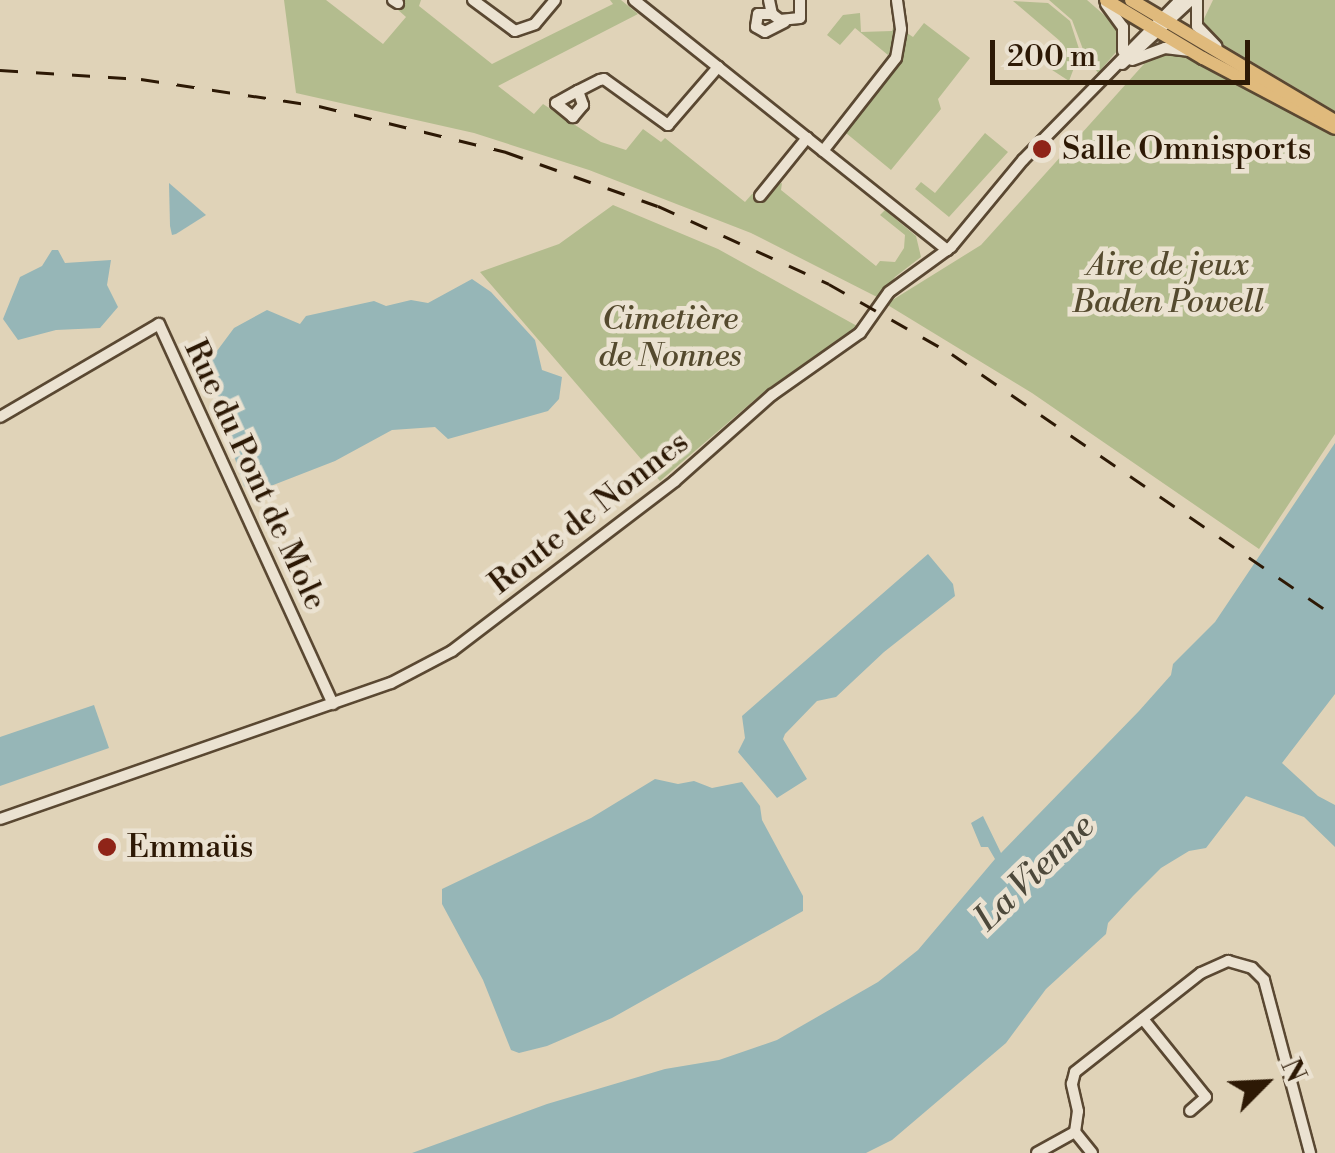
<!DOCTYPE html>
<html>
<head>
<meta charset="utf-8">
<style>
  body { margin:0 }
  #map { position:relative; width:1335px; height:1153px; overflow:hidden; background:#e0d3b8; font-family:"Libre Bodoni",serif }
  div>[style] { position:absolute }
  .green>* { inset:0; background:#b3bc8e }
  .water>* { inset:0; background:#96b6b7 }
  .roads { filter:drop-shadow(2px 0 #5a4832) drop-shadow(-2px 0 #5a4832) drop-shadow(0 2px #5a4832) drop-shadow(0 -2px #5a4832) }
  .minor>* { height:10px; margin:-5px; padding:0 5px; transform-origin:5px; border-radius:5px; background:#ebe2d1 }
  .major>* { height:12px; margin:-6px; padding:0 6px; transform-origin:6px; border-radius:6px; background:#e0ba7c }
  .rail>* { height:2.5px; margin-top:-1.25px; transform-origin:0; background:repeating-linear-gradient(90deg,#2d1905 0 18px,transparent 0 36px) }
  .dots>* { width:28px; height:28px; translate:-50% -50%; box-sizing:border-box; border:5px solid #ebe2d1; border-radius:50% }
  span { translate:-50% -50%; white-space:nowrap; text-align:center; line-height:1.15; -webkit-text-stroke:9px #ebe2d1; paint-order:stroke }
  .poi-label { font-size:32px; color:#2d1905 }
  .left { translate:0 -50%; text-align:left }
  .park-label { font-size:32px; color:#554a2e; font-style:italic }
  .street-label { font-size:32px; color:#2d1905 }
  .water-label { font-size:35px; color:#4c483a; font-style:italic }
  .north { position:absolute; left:1215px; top:1033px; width:100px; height:100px; -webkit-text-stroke:8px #ebe2d1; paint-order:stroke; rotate:66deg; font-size:28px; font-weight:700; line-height:40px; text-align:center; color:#2d1905 }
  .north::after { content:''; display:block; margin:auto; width:35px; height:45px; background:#2d1905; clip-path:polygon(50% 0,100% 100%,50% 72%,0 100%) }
  .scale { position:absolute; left:990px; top:40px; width:260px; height:45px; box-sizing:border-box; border:5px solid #2d1905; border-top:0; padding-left:12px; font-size:30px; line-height:35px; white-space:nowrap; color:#2d1905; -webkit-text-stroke:8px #ebe2d1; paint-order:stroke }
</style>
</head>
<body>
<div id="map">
  <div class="green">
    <i style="clip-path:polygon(284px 0,326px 0,383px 44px,406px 17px,397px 9px,404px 0,421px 0,419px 6px,492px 64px,613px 4px,610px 0,621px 0,638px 14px,498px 86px,534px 114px,543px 104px,601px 142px,626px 150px,643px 129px,661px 142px,665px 138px,745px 202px,752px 194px,782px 183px,781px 190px,876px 266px,880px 261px,895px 262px,904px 248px,905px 235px,880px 215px,885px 210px,916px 236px,921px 257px,895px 277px,879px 298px,751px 233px,589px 170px,474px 133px,296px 93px)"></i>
    <i style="clip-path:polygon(1049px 0,1087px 0,1119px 28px,1117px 51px,1098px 73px,1084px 52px,1072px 20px)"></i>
    <i style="clip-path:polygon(1213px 0,1335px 0,1335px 111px,1214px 39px,1201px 25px)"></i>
    <i style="clip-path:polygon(1013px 1px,1048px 3px,1070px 21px,1080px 52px,1069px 81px,1049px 68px,1053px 63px,1047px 58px,1060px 41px)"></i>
    <i style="clip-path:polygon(860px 13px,861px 32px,892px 31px,894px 24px,893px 45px,885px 62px,888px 55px,855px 28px,840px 45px,827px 35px,843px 15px)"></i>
    <i style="clip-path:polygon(924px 23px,970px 58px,938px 99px,941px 109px,891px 170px,846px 133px,898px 66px,907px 33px,913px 37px)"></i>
    <i style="clip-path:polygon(1164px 52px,1192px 59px,1335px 134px,1335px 434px,1259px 549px,1032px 393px,886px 304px,981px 245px,1144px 64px,1141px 60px)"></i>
    <i style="clip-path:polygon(985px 133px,1008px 152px,949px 217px,915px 189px,921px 182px,935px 193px)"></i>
    <i style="clip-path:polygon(613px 205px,718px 249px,857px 326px,765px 391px,660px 481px,480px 272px,559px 244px)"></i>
  </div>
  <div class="water">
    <i style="clip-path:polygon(169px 183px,206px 215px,176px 234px,172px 235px,170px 226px)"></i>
    <i style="clip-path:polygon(52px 250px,58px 250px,65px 263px,111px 260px,107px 285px,118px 307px,100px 328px,56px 330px,18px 340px,3px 319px,20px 277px,42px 266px)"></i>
    <i style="clip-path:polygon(472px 279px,491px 292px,535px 340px,542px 370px,562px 377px,559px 399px,548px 411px,448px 439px,435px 427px,392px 430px,335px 461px,253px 493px,244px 486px,208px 377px,211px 359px,234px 328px,267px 310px,300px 324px,306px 316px,374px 301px,386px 306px,411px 300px,428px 303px)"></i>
    <i style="clip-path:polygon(1335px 443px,1335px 694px,1282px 763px,1318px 796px,1335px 805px,1335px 847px,1304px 817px,1246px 796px,1206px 848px,1189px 851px,1161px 868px,1133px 896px,1108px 923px,1106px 934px,1046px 989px,1006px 1043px,892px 1140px,866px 1153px,412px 1153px,547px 1104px,665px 1069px,719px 1060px,777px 1040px,878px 982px,918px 950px,995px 859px,988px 847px,981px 847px,971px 823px,983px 816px,1001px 853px,1139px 711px,1171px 675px,1173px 664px,1215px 622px)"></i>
    <i style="clip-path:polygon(928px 554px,953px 584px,955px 596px,884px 652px,836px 697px,817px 701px,785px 734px,783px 739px,807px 779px,777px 798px,738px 752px,745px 738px,742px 716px)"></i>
    <i style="clip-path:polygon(94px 705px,109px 748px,0 786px,0 737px)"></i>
    <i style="clip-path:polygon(655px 779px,678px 784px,694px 781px,712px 788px,742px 782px,760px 806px,762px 820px,803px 896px,803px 911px,612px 1018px,547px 1046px,519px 1053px,511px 1050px,483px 980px,442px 904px,442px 889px,591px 818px)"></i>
  </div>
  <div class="roads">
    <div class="minor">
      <i style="left:393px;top:0;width:6px;rotate:31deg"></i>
      <i style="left:473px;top:0;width:52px;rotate:36.4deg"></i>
      <i style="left:515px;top:31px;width:21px;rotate:-19deg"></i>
      <i style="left:535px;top:24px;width:31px;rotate:-50deg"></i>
      <i style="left:634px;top:0;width:401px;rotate:38.6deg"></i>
      <i style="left:769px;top:0;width:14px;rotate:78deg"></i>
      <i style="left:772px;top:14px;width:10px;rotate:37deg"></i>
      <i style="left:780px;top:20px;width:20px;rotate:-6deg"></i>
      <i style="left:800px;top:0;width:18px;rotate:90deg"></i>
      <i style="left:1197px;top:0;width:26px;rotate:90deg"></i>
      <i style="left:1197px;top:26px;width:28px;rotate:46deg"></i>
      <i style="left:1106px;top:4px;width:29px;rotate:54deg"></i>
      <i style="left:1123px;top:27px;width:24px;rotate:90deg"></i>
      <i style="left:772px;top:14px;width:14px;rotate:180deg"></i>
      <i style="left:758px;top:14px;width:13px;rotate:99deg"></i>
      <i style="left:756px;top:27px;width:10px;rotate:29deg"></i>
      <i style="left:765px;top:32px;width:22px;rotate:-27deg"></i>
      <i style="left:1132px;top:60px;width:35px;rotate:-20deg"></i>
      <i style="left:1165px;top:48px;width:23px;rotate:7deg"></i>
      <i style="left:1122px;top:64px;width:94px;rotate:-42.8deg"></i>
      <i style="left:578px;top:91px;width:15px;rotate:70deg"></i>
      <i style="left:583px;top:105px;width:16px;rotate:130deg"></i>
      <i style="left:573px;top:117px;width:22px;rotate:-141deg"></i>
      <i style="left:556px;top:103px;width:25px;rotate:-29deg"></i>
      <i style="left:578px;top:91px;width:25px;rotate:-27deg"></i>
      <i style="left:600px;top:80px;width:4px;rotate:-14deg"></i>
      <i style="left:604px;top:79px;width:79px;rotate:35.7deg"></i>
      <i style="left:668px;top:125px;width:77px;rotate:-49.2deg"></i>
      <i style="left:823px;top:151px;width:118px;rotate:-51.9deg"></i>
      <i style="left:896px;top:58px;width:29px;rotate:-80deg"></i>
      <i style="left:901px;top:29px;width:29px;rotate:-98deg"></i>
      <i style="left:760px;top:196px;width:75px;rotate:-51deg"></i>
      <i style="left:0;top:417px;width:184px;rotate:-30.3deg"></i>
      <i style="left:159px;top:324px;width:418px;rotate:65.4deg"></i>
      <i style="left:0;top:819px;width:414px;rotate:-19.2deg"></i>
      <i style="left:391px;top:683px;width:69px;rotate:-27.7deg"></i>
      <i style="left:452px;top:651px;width:280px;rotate:-37.3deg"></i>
      <i style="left:675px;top:481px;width:130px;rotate:-41.6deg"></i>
      <i style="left:772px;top:395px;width:108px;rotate:-35.2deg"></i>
      <i style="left:860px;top:333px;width:50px;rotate:-54.7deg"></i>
      <i style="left:889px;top:292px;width:77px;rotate:-36deg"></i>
      <i style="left:951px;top:247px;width:113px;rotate:-50.4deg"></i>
      <i style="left:1023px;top:160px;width:224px;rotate:-45.5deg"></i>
      <i style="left:1143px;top:1019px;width:100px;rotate:51.1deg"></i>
      <i style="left:1206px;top:1097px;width:21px;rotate:139deg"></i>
      <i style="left:1075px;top:1132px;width:27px;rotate:51deg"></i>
      <i style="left:1037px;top:1153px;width:43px;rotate:-28.9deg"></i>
      <i style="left:1075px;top:1132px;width:21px;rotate:-82deg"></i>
      <i style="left:1078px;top:1111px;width:28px;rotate:-103deg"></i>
      <i style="left:1072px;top:1084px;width:12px;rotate:-76deg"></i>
      <i style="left:1075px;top:1072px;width:160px;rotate:-38.2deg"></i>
      <i style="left:1201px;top:973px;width:30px;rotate:-24deg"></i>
      <i style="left:1228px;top:961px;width:25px;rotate:16deg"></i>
      <i style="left:1252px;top:968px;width:17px;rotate:45deg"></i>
      <i style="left:1264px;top:980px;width:179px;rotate:75.1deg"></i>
    </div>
    <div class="major">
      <i style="left:1106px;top:0;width:113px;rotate:30.9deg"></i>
      <i style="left:1203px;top:58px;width:149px;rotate:27.9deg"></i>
      <i style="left:1131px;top:0;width:237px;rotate:30.7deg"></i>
    </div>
  </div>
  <div class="rail">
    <i style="left:0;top:70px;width:141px;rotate:3.7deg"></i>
    <i style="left:141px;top:79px;width:180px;rotate:8.6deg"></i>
    <i style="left:319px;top:106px;width:193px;rotate:13.8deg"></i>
    <i style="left:506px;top:152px;width:161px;rotate:19.6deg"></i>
    <i style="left:658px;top:206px;width:188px;rotate:24.5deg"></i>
    <i style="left:829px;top:284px;width:142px;rotate:29.6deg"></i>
    <i style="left:952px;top:354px;width:464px;rotate:34.4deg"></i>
  </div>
  <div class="dots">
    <i style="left:1042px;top:149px;background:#8f2418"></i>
    <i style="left:107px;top:847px;background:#8f2418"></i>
  </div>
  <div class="poi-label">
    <span class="left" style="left:1062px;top:149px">Salle Omnisports</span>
    <span class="left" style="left:127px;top:847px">Emmaüs</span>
  </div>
  <div class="park-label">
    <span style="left:1168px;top:284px">Aire de jeux<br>Baden Powell</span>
    <span style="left:670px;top:338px">Cimetière<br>de Nonnes</span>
  </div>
  <div class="street-label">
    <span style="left:255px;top:475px;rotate:65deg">Rue du Pont de Mole</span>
    <span style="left:589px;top:513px;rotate:-38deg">Route de Nonnes</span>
  </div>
  <div class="water-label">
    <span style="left:1035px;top:873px;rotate:-44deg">La Vienne</span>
  </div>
  <div class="north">N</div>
  <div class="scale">200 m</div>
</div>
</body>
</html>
